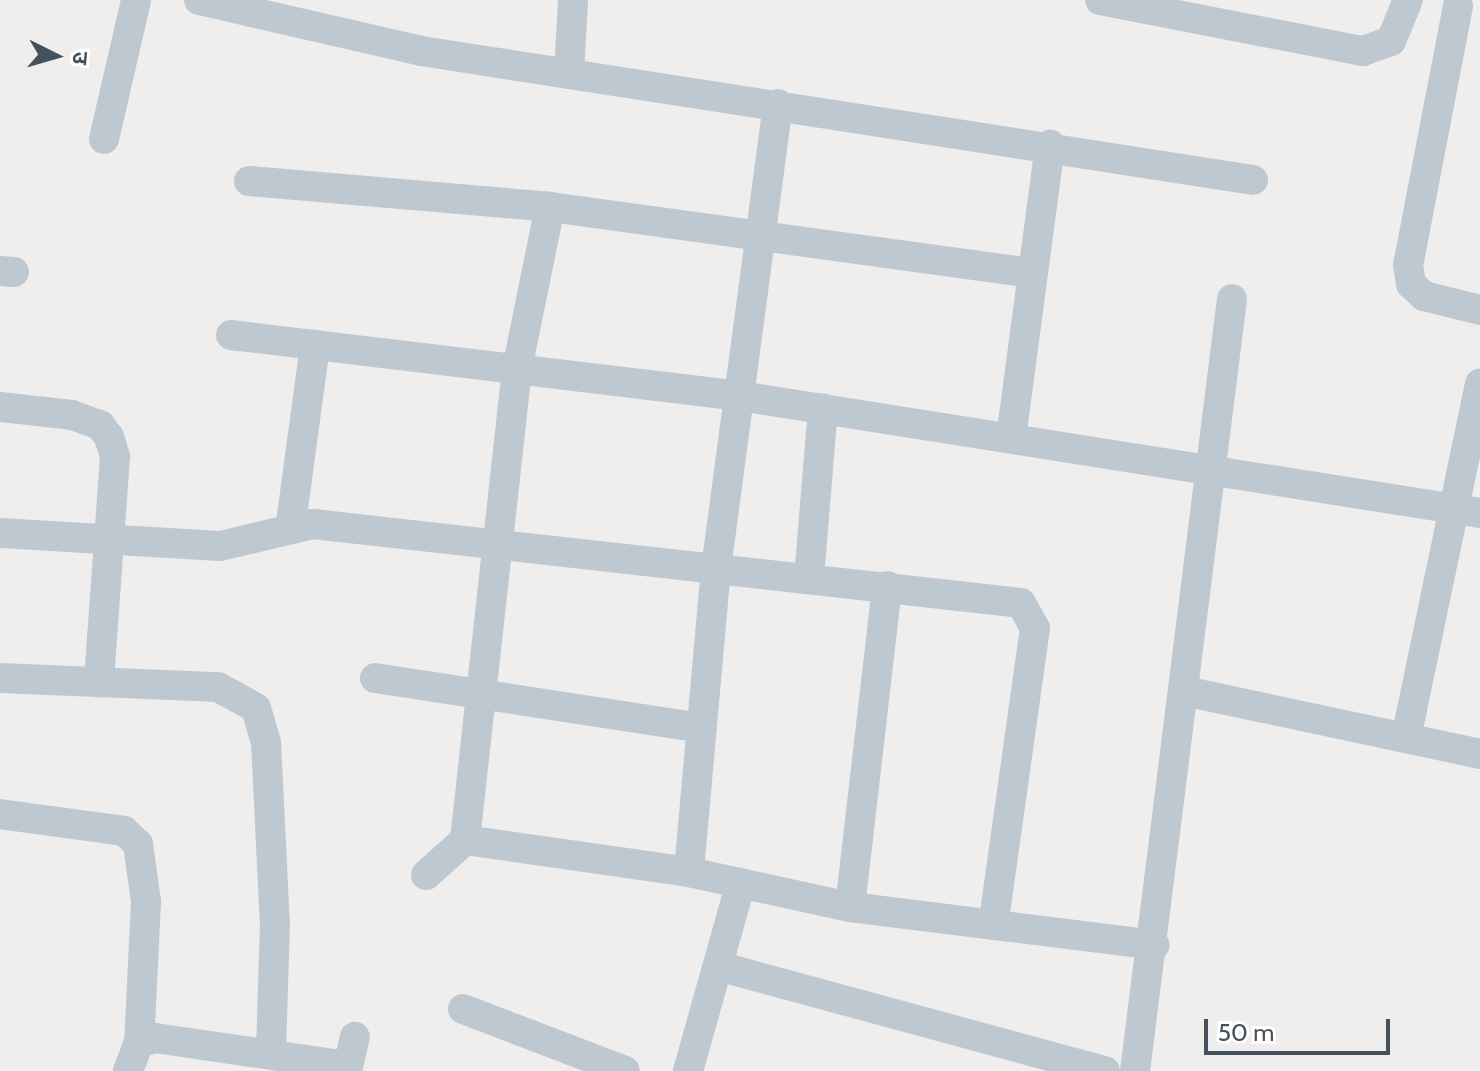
<!DOCTYPE html>
<html>
<head>
<meta charset="utf-8">
<style>
  body { margin:0 }
  #map { position:relative; width:1480px; height:1071px; overflow:hidden; background:#f0eded; font-family:Cabin,"Noto Sans Devanagari",sans-serif }
  div>[style] { position:absolute }
  .minor>* { height:30px; margin:-15px; padding:0 15px; transform-origin:15px; border-radius:15px; background:#bdc8d1 }
  span { translate:-50% -50%; white-space:nowrap; text-align:center; line-height:1.15; -webkit-text-stroke:8px #fff; paint-order:stroke }
  .north { position:absolute; left:16px; top:16px; width:80px; height:80px; -webkit-text-stroke:6px #fff; paint-order:stroke; rotate:95deg; font-size:22px; font-weight:700; line-height:32px; text-align:center; color:#45515c }
  .north::after { content:''; display:block; margin:auto; width:28px; height:36px; background:#45515c; clip-path:polygon(50% 0,100% 100%,50% 72%,0 100%) }
  .scale { position:absolute; left:1204px; top:1019px; width:186px; height:36px; box-sizing:border-box; border:4px solid #45515c; border-top:0; padding-left:10px; font-size:24px; line-height:28px; white-space:nowrap; color:#45515c; -webkit-text-stroke:6px #fff; paint-order:stroke }
</style>
</head>
<body>
<div id="map">
  <div class="minor">
    <i style="left:199px;top:0;width:228px;rotate:12.9deg"></i>
    <i style="left:421px;top:51px;width:842px;rotate:8.81deg"></i>
    <i style="left:1100px;top:0;width:268px;rotate:11deg"></i>
    <i style="left:1363px;top:51px;width:30px;rotate:-20deg"></i>
    <i style="left:1391px;top:41px;width:44px;rotate:-67.5deg"></i>
    <i style="left:1458px;top:6px;width:264px;rotate:100.9deg"></i>
    <i style="left:1408px;top:265px;width:19px;rotate:81deg"></i>
    <i style="left:1411px;top:284px;width:18px;rotate:43deg"></i>
    <i style="left:1424px;top:296px;width:58px;rotate:14deg"></i>
    <i style="left:569px;top:74px;width:74px;rotate:-86.9deg"></i>
    <i style="left:778px;top:104px;width:468px;rotate:97.6deg"></i>
    <i style="left:716px;top:568px;width:305px;rotate:95.1deg"></i>
    <i style="left:689px;top:872px;width:165px;rotate:12.3deg"></i>
    <i style="left:850px;top:907px;width:307px;rotate:7.1deg"></i>
    <i style="left:104px;top:139px;width:143px;rotate:-77deg"></i>
    <i style="left:249px;top:181px;width:302px;rotate:4.9deg"></i>
    <i style="left:550px;top:207px;width:485px;rotate:7.8deg"></i>
    <i style="left:0;top:271px;width:14px;rotate:4deg"></i>
    <i style="left:231px;top:335px;width:513px;rotate:6.83deg"></i>
    <i style="left:740px;top:396px;width:749px;rotate:8.98deg"></i>
    <i style="left:0;top:407px;width:72px;rotate:6.3deg"></i>
    <i style="left:72px;top:415px;width:30px;rotate:20deg"></i>
    <i style="left:100px;top:425px;width:15px;rotate:53deg"></i>
    <i style="left:109px;top:437px;width:21px;rotate:73deg"></i>
    <i style="left:115px;top:457px;width:226px;rotate:94.1deg"></i>
    <i style="left:1011px;top:438px;width:296px;rotate:-82.4deg"></i>
    <i style="left:291px;top:523px;width:180px;rotate:-82.3deg"></i>
    <i style="left:0;top:533px;width:220px;rotate:3.4deg"></i>
    <i style="left:220px;top:546px;width:96px;rotate:-13.3deg"></i>
    <i style="left:313px;top:524px;width:712px;rotate:6.37deg"></i>
    <i style="left:1021px;top:603px;width:29px;rotate:61deg"></i>
    <i style="left:1035px;top:628px;width:300px;rotate:98deg"></i>
    <i style="left:809px;top:578px;width:170px;rotate:-85.3deg"></i>
    <i style="left:0;top:678px;width:218px;rotate:2.4deg"></i>
    <i style="left:218px;top:687px;width:43px;rotate:28.9deg"></i>
    <i style="left:256px;top:708px;width:35px;rotate:74deg"></i>
    <i style="left:266px;top:742px;width:181px;rotate:87.2deg"></i>
    <i style="left:275px;top:923px;width:129px;rotate:91.8deg"></i>
    <i style="left:375px;top:678px;width:329px;rotate:8.7deg"></i>
    <i style="left:1184px;top:691px;width:303px;rotate:12deg"></i>
    <i style="left:1406px;top:738px;width:362px;rotate:-78.2deg"></i>
    <i style="left:0;top:814px;width:125px;rotate:7.8deg"></i>
    <i style="left:124px;top:831px;width:19px;rotate:43deg"></i>
    <i style="left:138px;top:844px;width:59px;rotate:82.1deg"></i>
    <i style="left:146px;top:902px;width:141px;rotate:92.8deg"></i>
    <i style="left:465px;top:840px;width:474px;rotate:-83.7deg"></i>
    <i style="left:517px;top:369px;width:165px;rotate:-78.5deg"></i>
    <i style="left:426px;top:875px;width:52px;rotate:-41.9deg"></i>
    <i style="left:465px;top:840px;width:226px;rotate:8.1deg"></i>
    <i style="left:850px;top:907px;width:323px;rotate:-83.4deg"></i>
    <i style="left:718px;top:966px;width:401px;rotate:15.2deg"></i>
    <i style="left:463px;top:1009px;width:173px;rotate:20.9deg"></i>
    <i style="left:128px;top:1071px;width:30px;rotate:-69deg"></i>
    <i style="left:139px;top:1043px;width:17px;rotate:-17deg"></i>
    <i style="left:155px;top:1038px;width:195px;rotate:8.3deg"></i>
    <i style="left:347px;top:1071px;width:35px;rotate:-77deg"></i>
    <i style="left:688px;top:1071px;width:195px;rotate:-74.3deg"></i>
    <i style="left:1135px;top:1071px;width:778px;rotate:-82.84deg"></i>
  </div>
  <div class="north">उ</div>
  <div class="scale">50 m</div>
</div>
</body>
</html>
